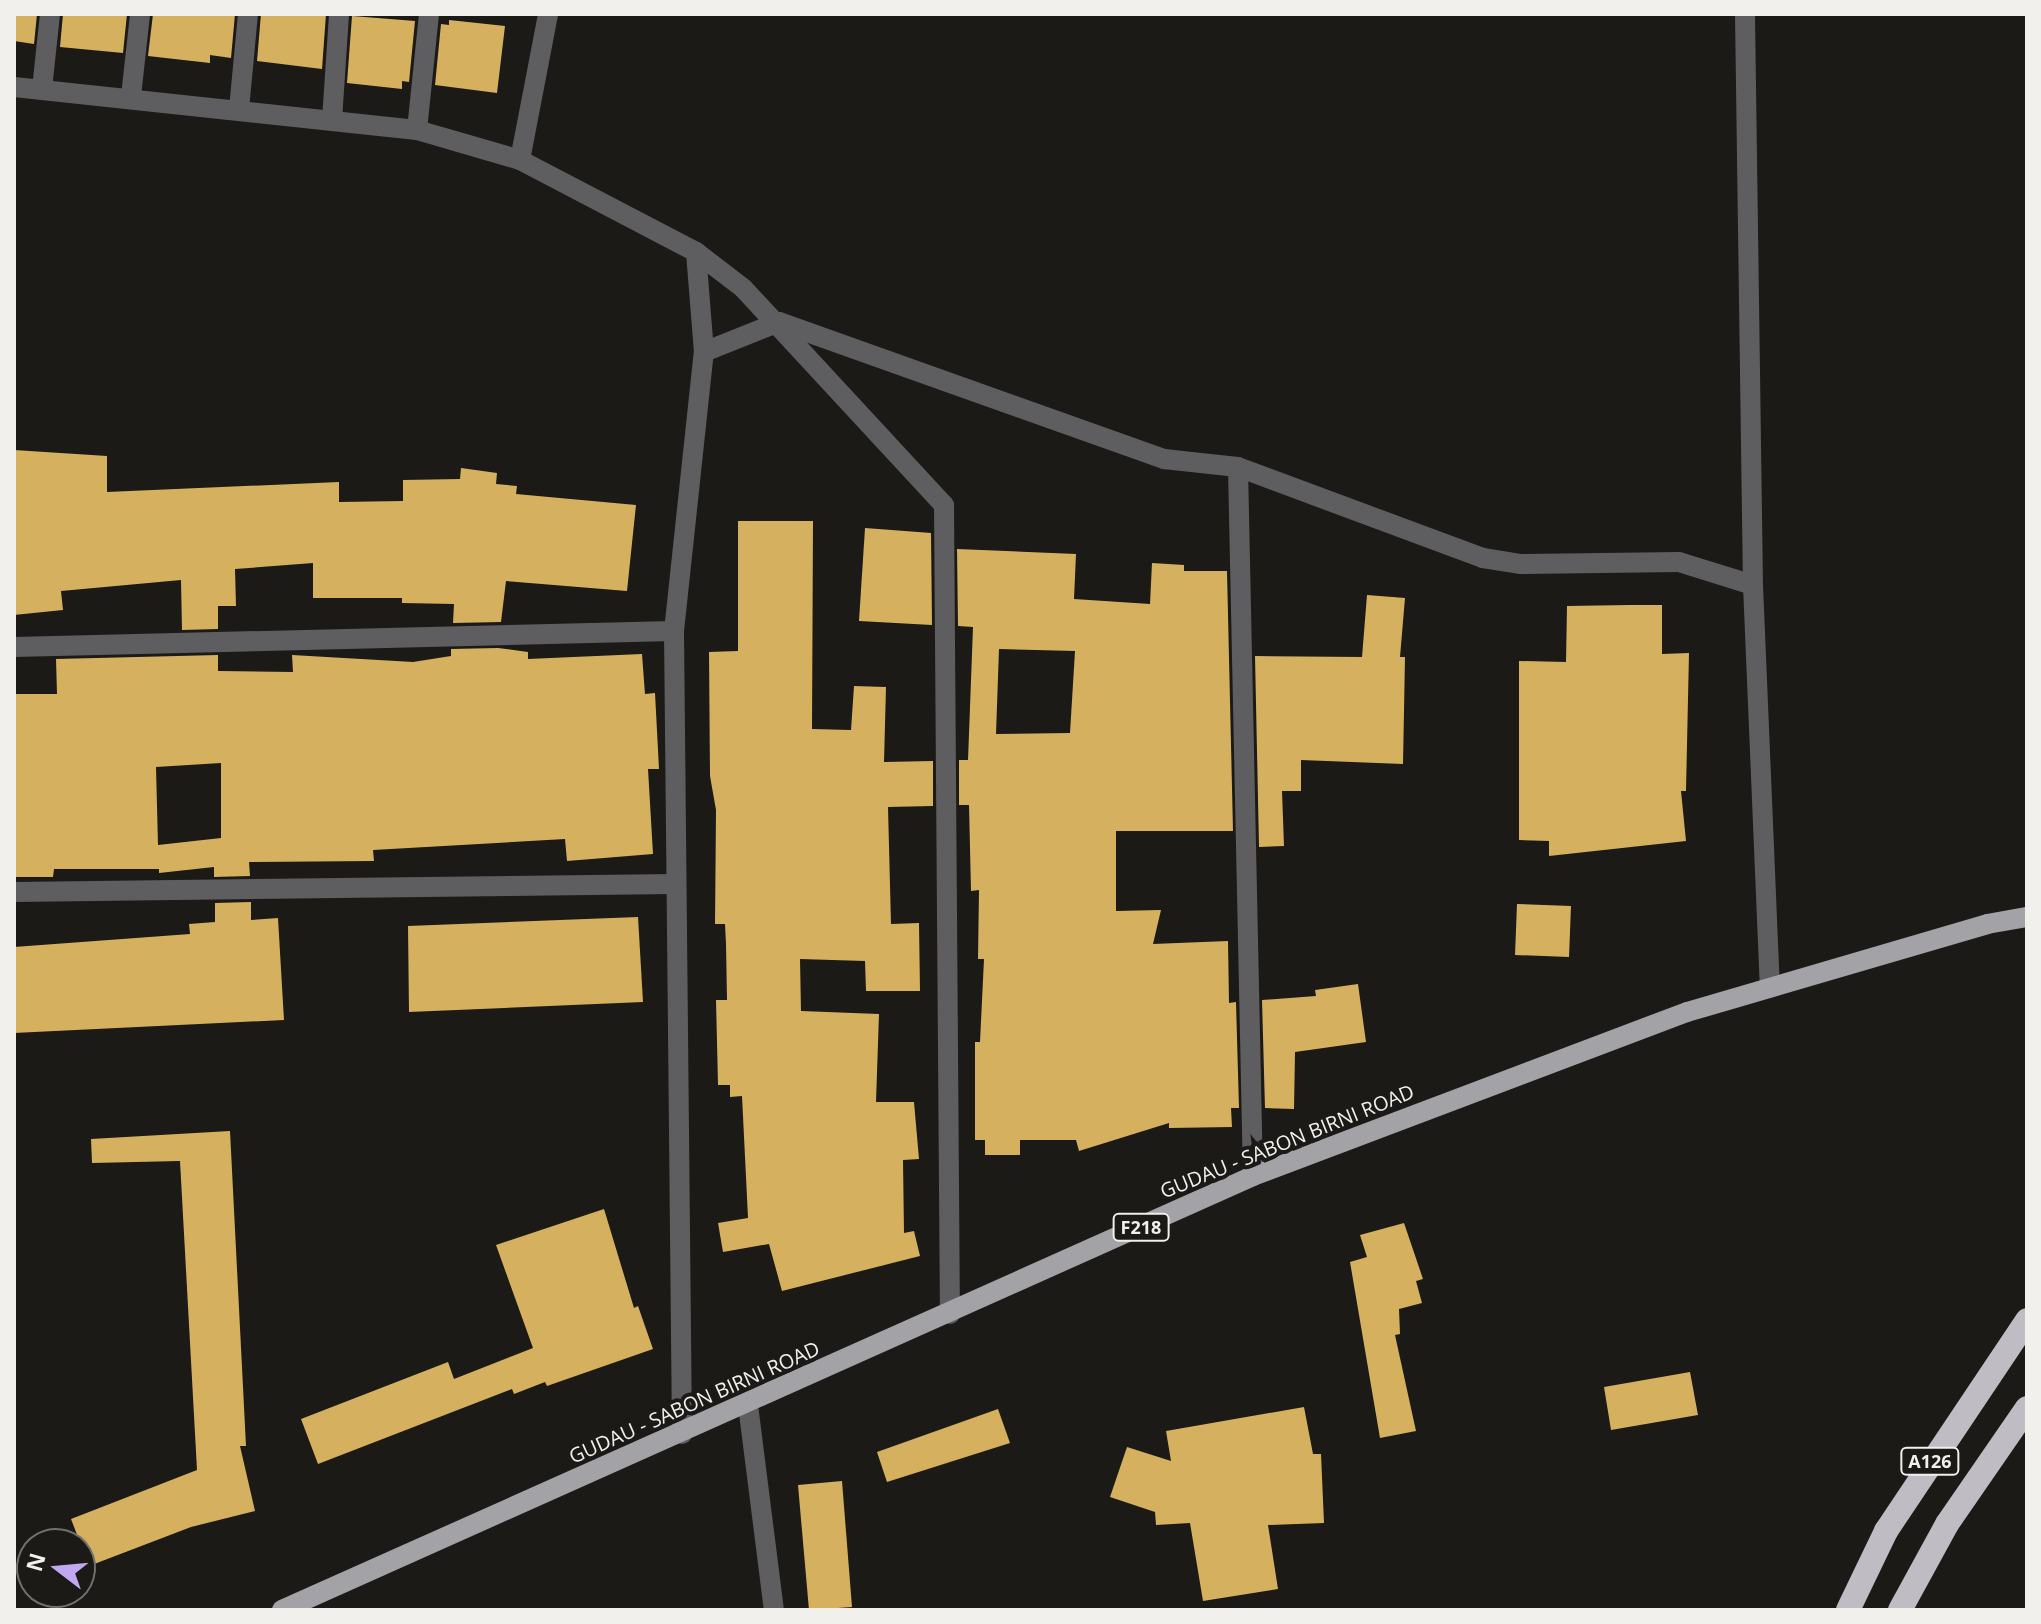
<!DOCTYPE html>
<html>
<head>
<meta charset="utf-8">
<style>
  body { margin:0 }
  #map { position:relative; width:2041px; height:1624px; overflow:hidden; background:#1c1a16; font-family:"Open Sans",sans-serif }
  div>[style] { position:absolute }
  .building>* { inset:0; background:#d5b15f }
  .street>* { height:20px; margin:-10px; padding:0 10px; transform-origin:10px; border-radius:10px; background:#5e5e60 }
  .primary>* { height:20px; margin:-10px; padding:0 10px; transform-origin:10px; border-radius:10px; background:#a3a2a7 }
  .highway>* { height:24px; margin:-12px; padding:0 12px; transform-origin:12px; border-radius:12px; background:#bfbdc3 }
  span { translate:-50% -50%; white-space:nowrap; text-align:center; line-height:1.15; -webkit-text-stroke:8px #1c1a16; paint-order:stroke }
  .shield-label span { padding:2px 6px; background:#1c1a16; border:2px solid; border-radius:6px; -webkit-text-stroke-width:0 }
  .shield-label { font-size:18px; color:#f1f0ed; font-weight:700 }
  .street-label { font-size:20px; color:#f1f0ed }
  .frame { position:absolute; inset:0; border:16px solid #f1f0ed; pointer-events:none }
  .north { position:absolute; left:16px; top:1528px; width:80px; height:80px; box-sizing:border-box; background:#1c1a16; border:2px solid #71706c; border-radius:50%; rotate:286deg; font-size:22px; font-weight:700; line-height:32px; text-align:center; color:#f1f0ed }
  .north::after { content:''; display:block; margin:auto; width:28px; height:36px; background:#c1a8f3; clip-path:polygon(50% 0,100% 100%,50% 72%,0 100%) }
</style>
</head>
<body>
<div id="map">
  <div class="building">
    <i style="clip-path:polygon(14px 14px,37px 14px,34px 44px,14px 41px)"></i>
    <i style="clip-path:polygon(63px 14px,127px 14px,123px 53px,60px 47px)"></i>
    <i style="clip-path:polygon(153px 14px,235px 14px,231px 58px,210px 55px,210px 63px,148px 56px)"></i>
    <i style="clip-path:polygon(261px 14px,326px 14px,322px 69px,257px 61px)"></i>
    <i style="clip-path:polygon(352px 16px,415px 21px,409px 82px,402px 81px,402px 89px,347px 83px)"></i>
    <i style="clip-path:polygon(449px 20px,505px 26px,497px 93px,435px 85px,441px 24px,449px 25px)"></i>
    <i style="clip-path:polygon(14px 450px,107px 456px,107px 492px,339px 482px,339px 502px,403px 501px,403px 480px,460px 479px,461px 468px,497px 473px,496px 484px,517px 486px,516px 494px,636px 505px,627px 591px,506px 581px,501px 622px,453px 623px,454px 604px,402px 603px,402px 598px,313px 598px,313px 563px,235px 569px,236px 606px,218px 606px,218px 629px,182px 630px,181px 580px,61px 591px,63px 610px,14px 615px)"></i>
    <i style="clip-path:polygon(738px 521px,813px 521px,812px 729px,851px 730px,854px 686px,886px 687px,884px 762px,933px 761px,933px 806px,888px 807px,891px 924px,919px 923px,920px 991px,866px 991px,865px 961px,800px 959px,801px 1011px,879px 1014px,876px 1102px,914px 1102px,919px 1159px,903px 1160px,904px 1233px,914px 1231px,920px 1256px,782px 1291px,769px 1244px,723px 1252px,718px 1223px,748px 1218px,742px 1096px,730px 1097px,730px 1085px,718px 1085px,716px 1000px,727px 1000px,726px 944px,725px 924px,715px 924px,716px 810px,710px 776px,709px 652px,738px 651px)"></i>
    <i style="clip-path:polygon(865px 528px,931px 533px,932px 625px,859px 621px)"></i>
    <i style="clip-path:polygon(evenodd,957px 549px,1076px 554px,1074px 599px,1150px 604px,1152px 563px,1184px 565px,1184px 571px,1227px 571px,1233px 831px,1116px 831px,1116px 911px,1161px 910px,1153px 944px,1228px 941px,1229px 1003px,1236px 1002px,1239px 1108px,1231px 1108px,1232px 1127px,1169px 1128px,1169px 1123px,1079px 1151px,1076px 1140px,1020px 1140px,1020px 1155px,985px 1155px,985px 1140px,975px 1140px,975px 1042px,980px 1042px,984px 959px,978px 959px,979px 890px,971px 891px,969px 805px,959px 805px,959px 760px,968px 760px,973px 627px,958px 626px,957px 549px,999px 649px,1075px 651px,1070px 733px,996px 734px,999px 649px)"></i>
    <i style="clip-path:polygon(1367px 595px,1405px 598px,1400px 657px,1405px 657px,1403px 764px,1301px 760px,1301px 791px,1282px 791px,1284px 846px,1259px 847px,1255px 656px,1362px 657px)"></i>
    <i style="clip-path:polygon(1629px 605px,1662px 605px,1662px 654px,1689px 653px,1686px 791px,1681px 791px,1686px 841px,1549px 856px,1549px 841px,1519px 840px,1519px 661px,1566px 662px,1567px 606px)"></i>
    <i style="clip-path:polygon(evenodd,498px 648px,528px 652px,528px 659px,642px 654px,645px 694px,655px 693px,659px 769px,648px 769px,653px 854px,567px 861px,565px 839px,373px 850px,374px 861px,249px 862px,250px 876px,214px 877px,214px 867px,159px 873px,159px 869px,54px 869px,53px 877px,14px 877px,14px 694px,57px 694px,56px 659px,218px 655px,218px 671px,293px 672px,292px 655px,413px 662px,451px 656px,451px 649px,498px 648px,221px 763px,221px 838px,158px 845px,156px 767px,221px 763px)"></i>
    <i style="clip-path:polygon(251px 902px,251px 920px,278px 918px,284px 1020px,14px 1033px,14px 947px,190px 934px,189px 924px,215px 922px,215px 903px)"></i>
    <i style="clip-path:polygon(1517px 904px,1571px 906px,1569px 957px,1515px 955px)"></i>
    <i style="clip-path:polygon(638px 917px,643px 1002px,409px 1012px,408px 926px)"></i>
    <i style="clip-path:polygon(1358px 984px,1366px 1042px,1295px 1052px,1294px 1109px,1265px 1108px,1262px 1000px,1316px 996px,1315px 990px)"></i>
    <i style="clip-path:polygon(230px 1131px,246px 1446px,240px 1446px,255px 1511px,191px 1527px,89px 1566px,71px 1519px,197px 1470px,180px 1161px,92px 1163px,91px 1139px)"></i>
    <i style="clip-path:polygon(604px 1209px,634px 1308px,638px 1306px,653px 1349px,547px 1386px,545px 1382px,514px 1394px,512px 1389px,318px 1464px,301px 1419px,448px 1362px,454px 1379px,533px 1348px,496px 1245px)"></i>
    <i style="clip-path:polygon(1404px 1223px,1423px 1279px,1416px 1281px,1422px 1303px,1399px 1309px,1400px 1334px,1395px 1335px,1416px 1431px,1380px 1438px,1350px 1262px,1367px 1257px,1360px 1235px)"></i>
    <i style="clip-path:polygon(1690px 1372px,1698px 1415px,1611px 1430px,1604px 1387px)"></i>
    <i style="clip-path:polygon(1304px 1407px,1313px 1454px,1321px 1454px,1324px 1523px,1268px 1525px,1278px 1589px,1203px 1601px,1190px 1523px,1156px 1525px,1155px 1512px,1110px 1497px,1127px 1447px,1171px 1461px,1166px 1431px)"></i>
    <i style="clip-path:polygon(998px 1409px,1010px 1443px,887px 1482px,877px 1452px)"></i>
    <i style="clip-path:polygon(842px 1481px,852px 1607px,809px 1610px,798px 1485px)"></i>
  </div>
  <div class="street">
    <i style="left:1745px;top:14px;width:571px;rotate:89.2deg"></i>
    <i style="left:1753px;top:585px;width:403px;rotate:87.6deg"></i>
    <i style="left:14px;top:87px;width:405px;rotate:6.1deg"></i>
    <i style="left:417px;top:130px;width:107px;rotate:16.2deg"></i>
    <i style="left:520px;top:160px;width:199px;rotate:27.6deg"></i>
    <i style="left:696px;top:252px;width:59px;rotate:37.5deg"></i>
    <i style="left:743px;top:288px;width:296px;rotate:47.2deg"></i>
    <i style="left:944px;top:505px;width:809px;rotate:89.58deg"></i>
    <i style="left:42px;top:89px;width:75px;rotate:-83.9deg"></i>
    <i style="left:131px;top:96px;width:82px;rotate:-83.7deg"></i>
    <i style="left:239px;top:109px;width:95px;rotate:-84.6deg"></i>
    <i style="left:332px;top:120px;width:106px;rotate:-86.2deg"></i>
    <i style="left:417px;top:130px;width:117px;rotate:-84.1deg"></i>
    <i style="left:520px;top:160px;width:149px;rotate:-79.1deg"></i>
    <i style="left:704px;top:352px;width:81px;rotate:-21.8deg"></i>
    <i style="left:779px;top:322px;width:409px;rotate:19.6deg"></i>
    <i style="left:1164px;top:459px;width:74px;rotate:6.2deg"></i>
    <i style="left:1238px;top:467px;width:261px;rotate:20.4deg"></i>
    <i style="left:1483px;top:558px;width:37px;rotate:9deg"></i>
    <i style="left:1520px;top:564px;width:159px;rotate:-0.7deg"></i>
    <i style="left:1679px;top:562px;width:77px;rotate:17.3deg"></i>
    <i style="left:1238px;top:467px;width:709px;rotate:88.79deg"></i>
    <i style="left:14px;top:647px;width:660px;rotate:-1.39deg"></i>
    <i style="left:14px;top:892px;width:660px;rotate:-0.69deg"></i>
    <i style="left:748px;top:1405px;width:207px;rotate:82.8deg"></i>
    <i style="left:682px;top:1434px;width:803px;rotate:-90.57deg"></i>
    <i style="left:674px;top:631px;width:281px;rotate:-83.9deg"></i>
    <i style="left:704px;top:352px;width:100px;rotate:-94.6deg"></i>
  </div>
  <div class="primary">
    <i style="left:282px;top:1610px;width:1064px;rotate:-24.08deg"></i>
    <i style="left:1253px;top:1176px;width:464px;rotate:-20.7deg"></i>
    <i style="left:1687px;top:1012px;width:313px;rotate:-16.3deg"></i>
    <i style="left:1987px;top:924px;width:41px;rotate:-9.9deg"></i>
  </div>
  <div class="highway">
    <i style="left:1848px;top:1610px;width:88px;rotate:-64.3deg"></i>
    <i style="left:1886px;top:1531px;width:254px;rotate:-56.2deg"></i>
    <i style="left:1900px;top:1610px;width:98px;rotate:-61.3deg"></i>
    <i style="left:1947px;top:1524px;width:141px;rotate:-55.4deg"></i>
  </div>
  <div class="shield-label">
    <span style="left:1141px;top:1227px">F218</span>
    <span style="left:1930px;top:1461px">A126</span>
  </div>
  <div class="street-label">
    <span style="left:1287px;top:1141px;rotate:-22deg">GUDAU - SABON BIRNI ROAD</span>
    <span style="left:694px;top:1402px;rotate:-24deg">GUDAU - SABON BIRNI ROAD</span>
  </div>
  <div class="frame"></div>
  <div class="north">N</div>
</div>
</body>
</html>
